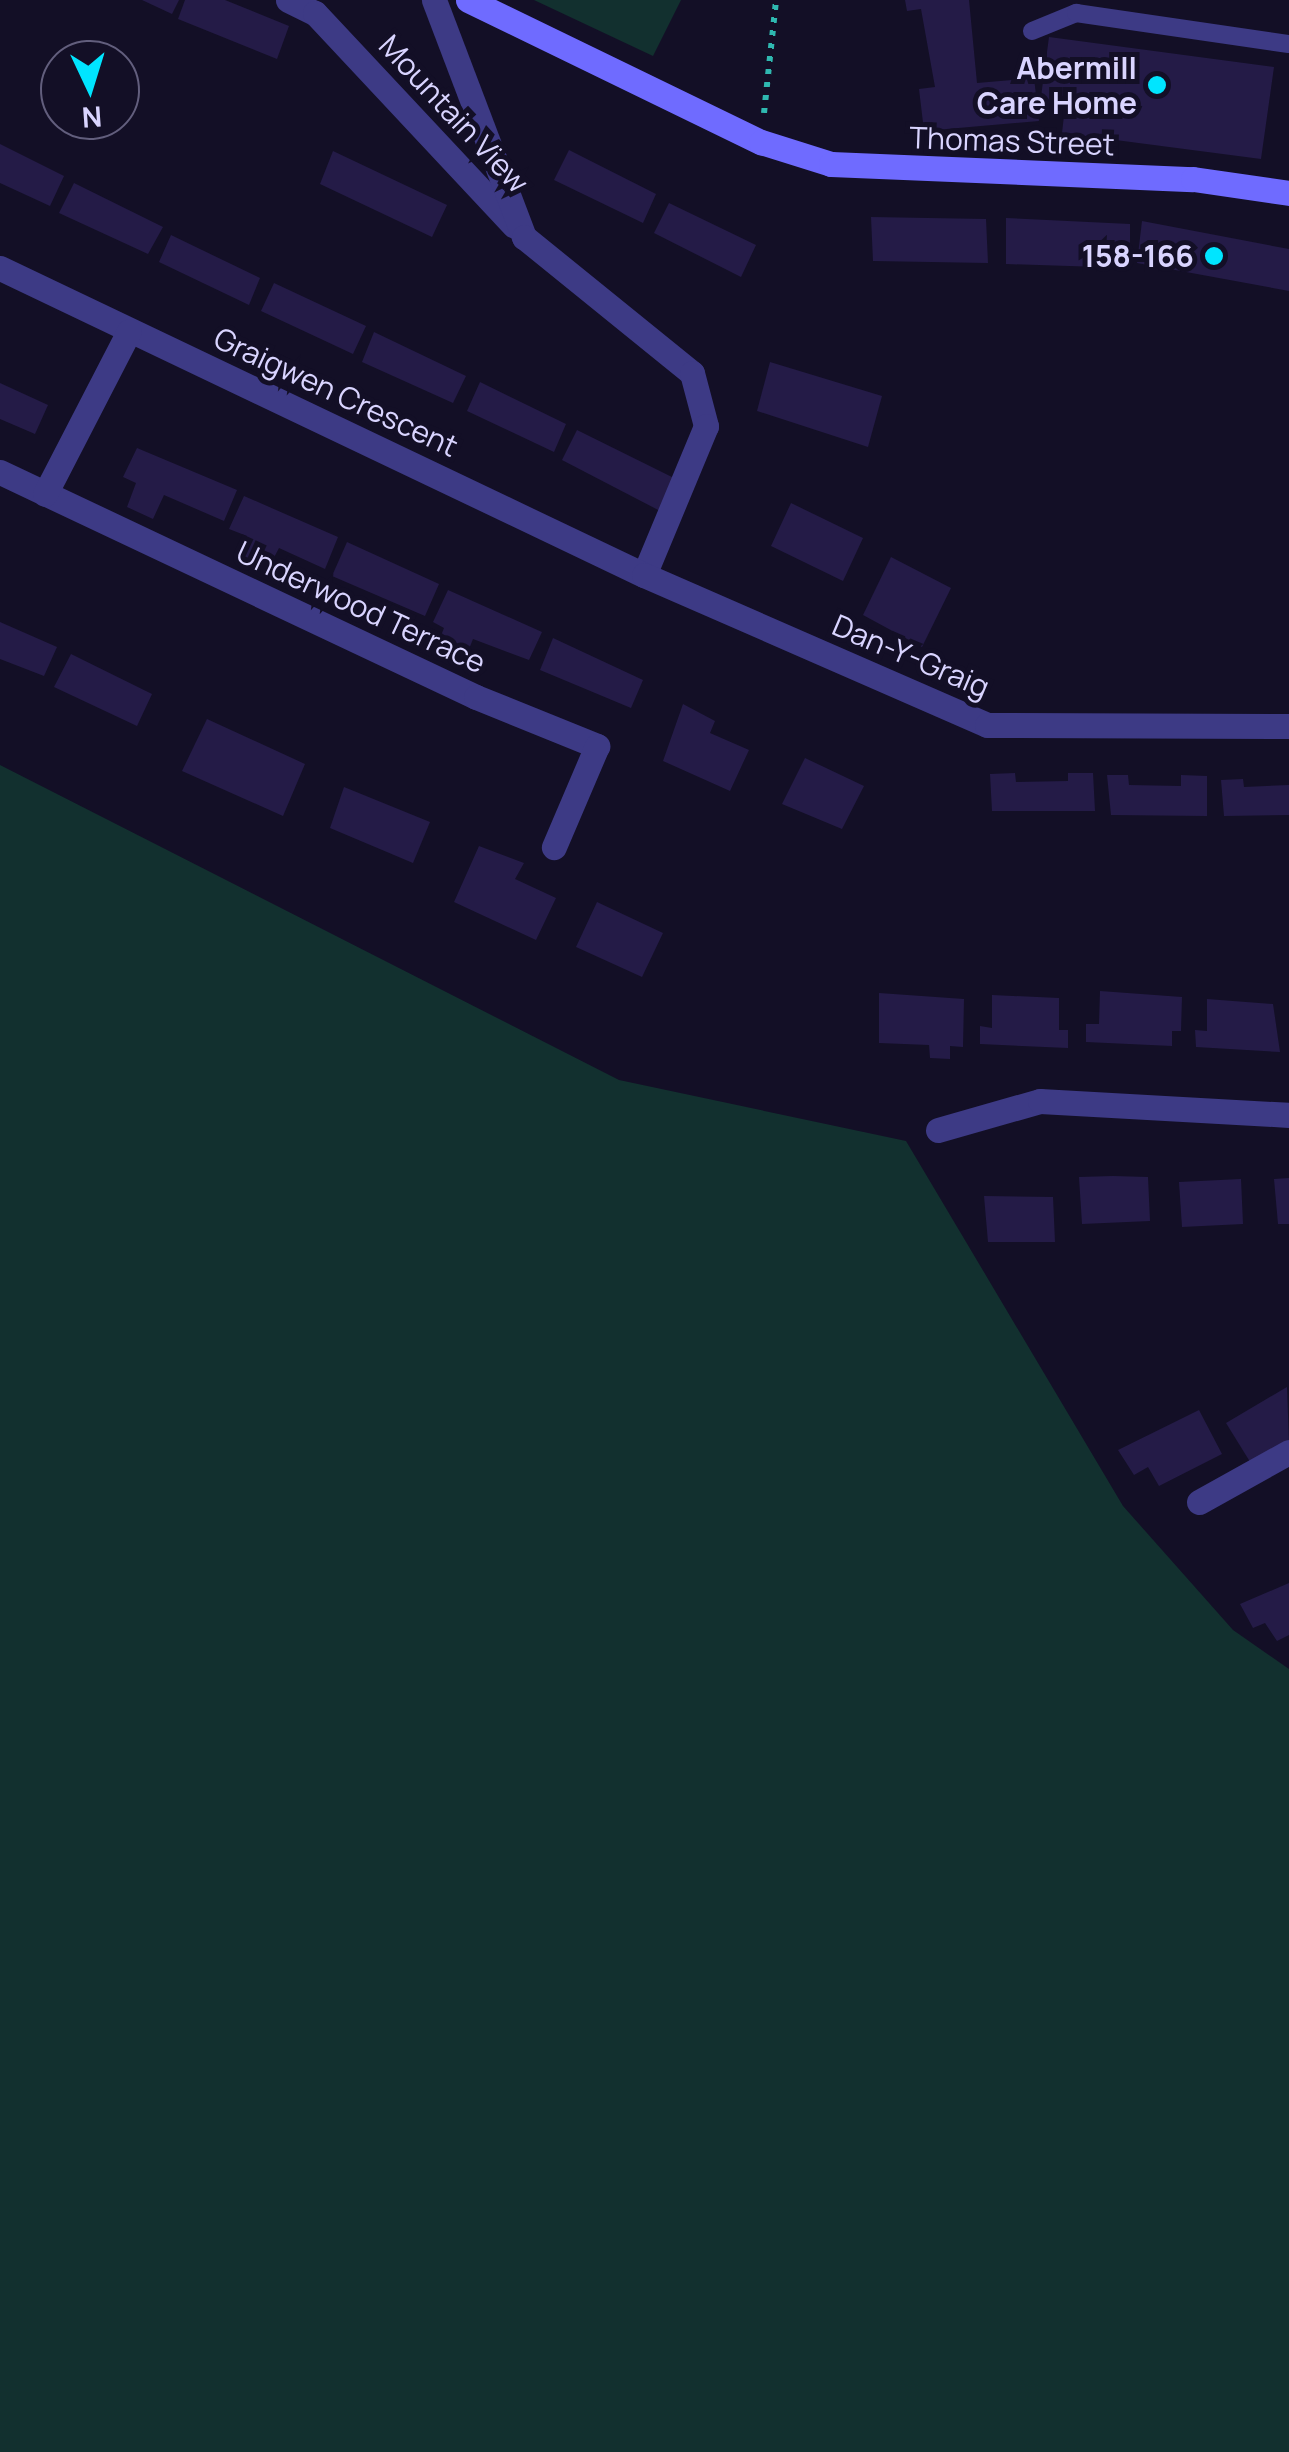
<!DOCTYPE html>
<html>
<head>
<meta charset="utf-8">
<style>
  body { margin:0 }
  #map { position:relative; width:1289px; height:2452px; overflow:hidden; background:#130f26; font-family:Manrope,sans-serif }
  div>[style] { position:absolute }
  .green>* { inset:0; background:#12302f }
  .building>* { inset:0; background:#241b47 }
  .path>* { height:6px; margin-top:-3px; transform-origin:0; background:repeating-linear-gradient(90deg,#2fb8b0 0 5px,transparent 0 13px) }
  .service>* { height:18px; margin:-9px; padding:0 9px; transform-origin:9px; border-radius:9px; background:#3d3a85 }
  .minor>* { height:25px; margin:-12.5px; padding:0 12.5px; transform-origin:12.5px; border-radius:12.5px; background:#3d3a85 }
  .secondary>* { height:25px; margin:-12.5px; padding:0 12.5px; transform-origin:12.5px; border-radius:12.5px; background:#6f6bff }
  .dots>* { width:28px; height:28px; translate:-50% -50%; box-sizing:border-box; border:5px solid #130f26; border-radius:50% }
  span { translate:-50% -50%; white-space:nowrap; text-align:center; line-height:1.15; -webkit-text-stroke:10px #130f26; paint-order:stroke }
  .poi-label { font-size:30px; color:#d9d4ff; font-weight:700 }
  .right { translate:-100% -50%; text-align:right }
  .street-label { font-size:30px; color:#d9d4ff }
  .north { position:absolute; left:40px; top:40px; width:100px; height:100px; box-sizing:border-box; background:#130f26; border:2px solid #625e7d; border-radius:50%; rotate:176deg; font-size:28px; font-weight:700; line-height:40px; text-align:center; color:#d9d4ff }
  .north::after { content:''; display:block; margin:auto; width:35px; height:45px; background:#00e5ff; clip-path:polygon(50% 0,100% 100%,50% 72%,0 100%) }
</style>
</head>
<body>
<div id="map">
  <div class="green">
    <i style="clip-path:polygon(534px 0,681px 0,653px 56px)"></i>
    <i style="clip-path:polygon(0 765px,619px 1080px,906px 1141px,1123px 1506px,1233px 1630px,1289px 1669px,1289px 2452px,0 2452px)"></i>
  </div>
  <div class="building">
    <i style="clip-path:polygon(142px 0,179px 0,172px 14px)"></i>
    <i style="clip-path:polygon(185px 0,225px 0,289px 26px,277px 59px,178px 19px)"></i>
    <i style="clip-path:polygon(905px 0,969px 0,977px 83px,1034px 78px,1039px 121px,924px 131px,919px 89px,935px 87px,921px 9px,907px 11px)"></i>
    <i style="clip-path:polygon(1049px 37px,1274px 67px,1261px 159px,1062px 133px,1065px 107px,1040px 104px)"></i>
    <i style="clip-path:polygon(0 144px,64px 176px,50px 206px,0 183px)"></i>
    <i style="clip-path:polygon(569px 150px,656px 194px,643px 223px,554px 180px)"></i>
    <i style="clip-path:polygon(333px 151px,447px 205px,432px 237px,320px 184px)"></i>
    <i style="clip-path:polygon(74px 183px,163px 227px,148px 254px,59px 213px)"></i>
    <i style="clip-path:polygon(669px 203px,756px 245px,741px 277px,654px 233px)"></i>
    <i style="clip-path:polygon(871px 217px,986px 219px,988px 263px,873px 261px)"></i>
    <i style="clip-path:polygon(1006px 218px,1130px 224px,1130px 268px,1006px 264px)"></i>
    <i style="clip-path:polygon(1142px 221px,1289px 249px,1289px 291px,1137px 263px)"></i>
    <i style="clip-path:polygon(171px 235px,260px 278px,249px 305px,159px 262px)"></i>
    <i style="clip-path:polygon(274px 283px,366px 326px,353px 354px,261px 311px)"></i>
    <i style="clip-path:polygon(374px 332px,466px 376px,453px 403px,362px 362px)"></i>
    <i style="clip-path:polygon(770px 362px,882px 396px,868px 447px,757px 411px)"></i>
    <i style="clip-path:polygon(480px 382px,566px 424px,554px 452px,467px 411px)"></i>
    <i style="clip-path:polygon(0 383px,48px 405px,35px 434px,0 419px)"></i>
    <i style="clip-path:polygon(577px 430px,678px 480px,664px 513px,562px 460px)"></i>
    <i style="clip-path:polygon(137px 448px,237px 490px,224px 521px,164px 495px,153px 519px,127px 507px,136px 483px,123px 477px)"></i>
    <i style="clip-path:polygon(244px 496px,338px 537px,325px 569px,279px 548px,269px 567px,239px 554px,247px 536px,229px 529px)"></i>
    <i style="clip-path:polygon(791px 503px,863px 538px,843px 581px,771px 546px)"></i>
    <i style="clip-path:polygon(347px 542px,439px 584px,425px 616px,332px 576px)"></i>
    <i style="clip-path:polygon(891px 557px,951px 588px,922px 647px,863px 615px)"></i>
    <i style="clip-path:polygon(448px 590px,542px 632px,529px 660px,473px 639px,467px 654px,438px 643px,444px 628px,433px 622px)"></i>
    <i style="clip-path:polygon(0 622px,57px 647px,44px 676px,0 659px)"></i>
    <i style="clip-path:polygon(553px 638px,643px 680px,631px 708px,540px 670px)"></i>
    <i style="clip-path:polygon(71px 654px,152px 694px,137px 726px,54px 687px)"></i>
    <i style="clip-path:polygon(683px 704px,715px 721px,710px 733px,749px 750px,730px 791px,663px 761px)"></i>
    <i style="clip-path:polygon(207px 719px,305px 764px,283px 816px,182px 771px)"></i>
    <i style="clip-path:polygon(805px 758px,864px 786px,842px 829px,782px 804px)"></i>
    <i style="clip-path:polygon(1015px 773px,1016px 782px,1068px 781px,1068px 773px,1093px 773px,1095px 811px,992px 811px,990px 774px)"></i>
    <i style="clip-path:polygon(1107px 775px,1128px 775px,1129px 785px,1181px 786px,1181px 775px,1207px 776px,1207px 816px,1111px 815px)"></i>
    <i style="clip-path:polygon(1243px 779px,1244px 787px,1289px 785px,1289px 815px,1224px 816px,1221px 780px)"></i>
    <i style="clip-path:polygon(344px 787px,430px 822px,413px 863px,330px 828px)"></i>
    <i style="clip-path:polygon(479px 846px,524px 863px,515px 879px,556px 898px,536px 940px,454px 902px)"></i>
    <i style="clip-path:polygon(597px 902px,663px 933px,642px 977px,576px 947px)"></i>
    <i style="clip-path:polygon(1100px 991px,1182px 997px,1181px 1031px,1172px 1031px,1172px 1046px,1086px 1042px,1086px 1024px,1099px 1024px)"></i>
    <i style="clip-path:polygon(879px 993px,964px 999px,963px 1047px,950px 1046px,950px 1059px,930px 1058px,929px 1045px,879px 1043px)"></i>
    <i style="clip-path:polygon(992px 995px,1059px 998px,1059px 1030px,1068px 1030px,1068px 1048px,980px 1044px,980px 1026px,992px 1028px)"></i>
    <i style="clip-path:polygon(1207px 999px,1273px 1004px,1280px 1052px,1196px 1047px,1195px 1030px,1207px 1031px)"></i>
    <i style="clip-path:polygon(1113px 1176px,1148px 1177px,1150px 1221px,1082px 1224px,1079px 1177px)"></i>
    <i style="clip-path:polygon(1289px 1178px,1289px 1224px,1278px 1224px,1274px 1179px)"></i>
    <i style="clip-path:polygon(1241px 1179px,1243px 1224px,1182px 1227px,1179px 1182px)"></i>
    <i style="clip-path:polygon(984px 1196px,1053px 1197px,1055px 1242px,988px 1242px)"></i>
    <i style="clip-path:polygon(1287px 1387px,1289px 1443px,1252px 1465px,1226px 1423px)"></i>
    <i style="clip-path:polygon(1199px 1410px,1222px 1454px,1159px 1486px,1148px 1467px,1134px 1475px,1118px 1450px)"></i>
    <i style="clip-path:polygon(1289px 1583px,1289px 1635px,1277px 1641px,1265px 1623px,1253px 1628px,1240px 1604px)"></i>
  </div>
  <div class="path">
    <i style="left:764px;top:113px;width:114px;rotate:-83.9deg"></i>
  </div>
  <div class="service">
    <i style="left:1032px;top:31px;width:48px;rotate:-22.2deg"></i>
    <i style="left:1076px;top:13px;width:215px;rotate:8.3deg"></i>
  </div>
  <div class="minor">
    <i style="left:288px;top:0;width:30px;rotate:26deg"></i>
    <i style="left:315px;top:13px;width:291px;rotate:46.9deg"></i>
    <i style="left:434px;top:0;width:254px;rotate:69.2deg"></i>
    <i style="left:524px;top:237px;width:216px;rotate:39deg"></i>
    <i style="left:692px;top:373px;width:55px;rotate:75.2deg"></i>
    <i style="left:706px;top:426px;width:161px;rotate:112.6deg"></i>
    <i style="left:0;top:268px;width:713px;rotate:25.49deg"></i>
    <i style="left:644px;top:575px;width:374px;rotate:23.6deg"></i>
    <i style="left:987px;top:725px;width:302px;rotate:0.2deg"></i>
    <i style="left:0;top:472px;width:526px;rotate:25.3deg"></i>
    <i style="left:476px;top:697px;width:131px;rotate:22deg"></i>
    <i style="left:597px;top:746px;width:110px;rotate:113.1deg"></i>
    <i style="left:45px;top:494px;width:183px;rotate:-62.7deg"></i>
    <i style="left:938px;top:1130px;width:106px;rotate:-15.9deg"></i>
    <i style="left:1040px;top:1101px;width:249px;rotate:3.2deg"></i>
    <i style="left:1199px;top:1502px;width:103px;rotate:-29.1deg"></i>
  </div>
  <div class="secondary">
    <i style="left:468px;top:0;width:326px;rotate:25.9deg"></i>
    <i style="left:761px;top:142px;width:73px;rotate:17.4deg"></i>
    <i style="left:831px;top:164px;width:362px;rotate:2.4deg"></i>
    <i style="left:1193px;top:179px;width:97px;rotate:8.3deg"></i>
  </div>
  <div class="dots">
    <i style="left:1157px;top:85px;background:#00e5ff"></i>
    <i style="left:1214px;top:256px;background:#00e5ff"></i>
  </div>
  <div class="poi-label">
    <span class="right" style="left:1137px;top:85px">Abermill<br>Care Home</span>
    <span class="right" style="left:1194px;top:256px">158-166</span>
  </div>
  <div class="street-label">
    <span style="left:454px;top:114px;rotate:47deg">Mountain View</span>
    <span style="left:1012px;top:141px;rotate:2deg">Thomas Street</span>
    <span style="left:336px;top:392px;rotate:25deg">Graigwen Crescent</span>
    <span style="left:361px;top:607px;rotate:25deg">Underwood Terrace</span>
    <span style="left:911px;top:656px;rotate:23deg">Dan-Y-Graig</span>
  </div>
  <div class="north">N</div>
</div>
</body>
</html>
